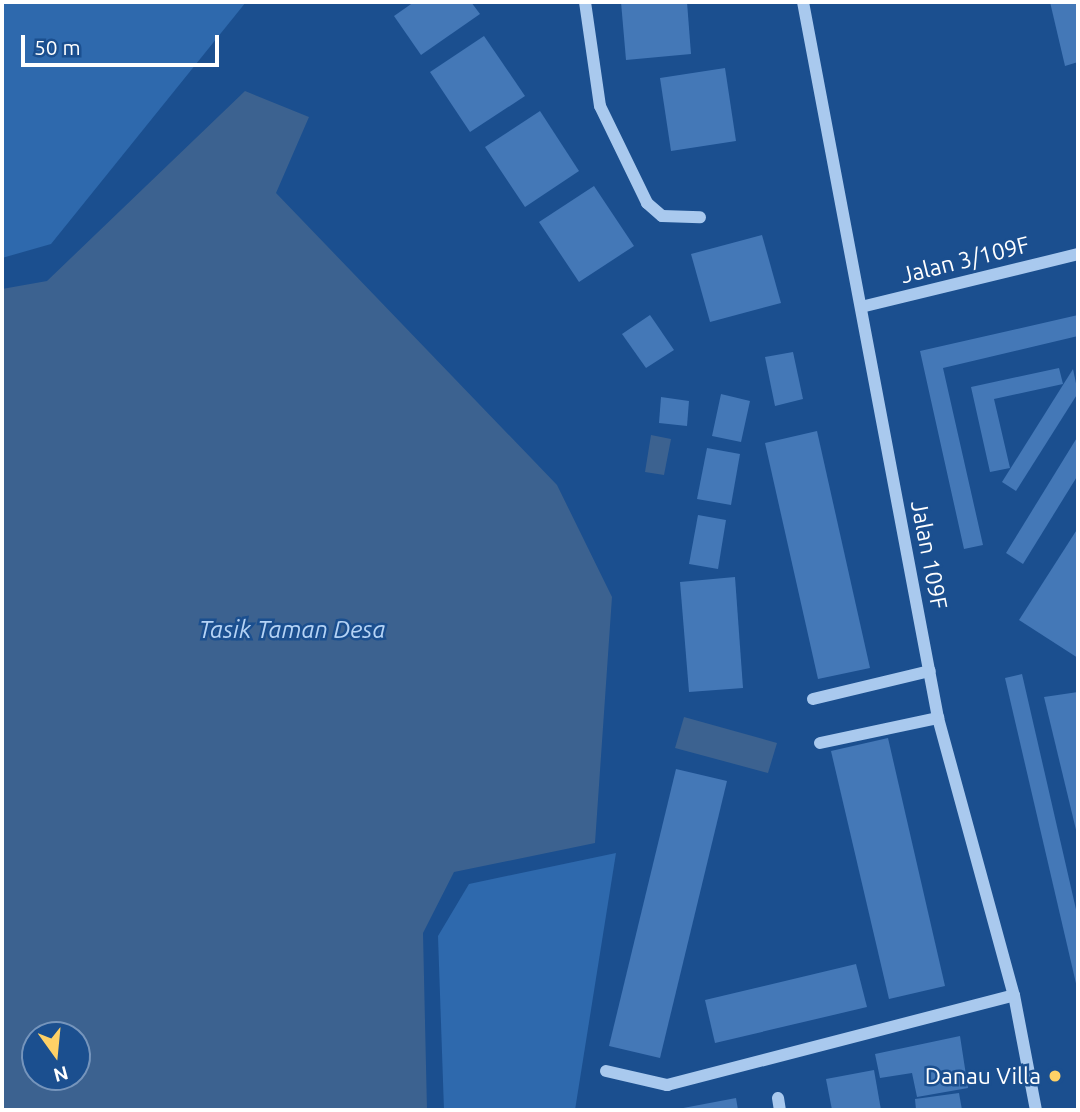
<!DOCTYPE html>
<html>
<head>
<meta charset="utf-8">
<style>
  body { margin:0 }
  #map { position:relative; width:1080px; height:1112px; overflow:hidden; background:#1b4f8f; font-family:Ubuntu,sans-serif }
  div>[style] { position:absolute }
  .green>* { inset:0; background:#2e69ad }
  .water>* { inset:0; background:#3c6290 }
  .building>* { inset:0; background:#4478b7 }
  .minor>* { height:12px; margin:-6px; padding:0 6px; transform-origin:6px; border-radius:6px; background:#a9c9ee }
  .dots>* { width:19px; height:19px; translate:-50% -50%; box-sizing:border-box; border:4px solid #1b4f8f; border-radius:50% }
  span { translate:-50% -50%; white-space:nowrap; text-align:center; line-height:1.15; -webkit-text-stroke:5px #1b4f8f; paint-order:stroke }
  .street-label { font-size:23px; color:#fff }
  .poi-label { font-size:23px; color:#fff }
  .right { translate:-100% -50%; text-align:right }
  .water-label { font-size:24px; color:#b5d3f5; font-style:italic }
  .frame { position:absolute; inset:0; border:4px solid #fff; pointer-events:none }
  .north { position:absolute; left:21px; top:1021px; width:70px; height:70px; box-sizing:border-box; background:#1b4f8f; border:2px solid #7695bc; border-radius:50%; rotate:165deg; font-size:19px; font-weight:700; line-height:28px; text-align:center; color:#fff }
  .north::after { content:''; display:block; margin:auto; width:24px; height:32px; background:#ffd166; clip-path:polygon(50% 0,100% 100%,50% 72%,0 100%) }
  .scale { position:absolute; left:21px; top:35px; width:198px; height:32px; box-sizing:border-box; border:4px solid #fff; border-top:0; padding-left:9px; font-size:21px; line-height:24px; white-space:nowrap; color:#fff; -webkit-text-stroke:5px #1b4f8f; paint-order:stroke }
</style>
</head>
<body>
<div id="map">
  <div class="green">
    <i style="clip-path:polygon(2px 2px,246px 2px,51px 244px,2px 258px)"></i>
    <i style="clip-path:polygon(616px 853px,575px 1110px,444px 1110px,438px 936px,469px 884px)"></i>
  </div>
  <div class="water">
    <i style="clip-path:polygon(evenodd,245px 91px,309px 117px,276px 193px,557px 485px,612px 597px,595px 843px,454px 872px,423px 933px,427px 1110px,2px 1110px,2px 289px,47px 281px,245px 91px,35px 1035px,77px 1035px,77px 1077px,35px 1077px,35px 1035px)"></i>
    <i style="clip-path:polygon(651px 435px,671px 439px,664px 475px,645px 472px)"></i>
    <i style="clip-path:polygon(684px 717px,777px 743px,768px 773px,675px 748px)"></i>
  </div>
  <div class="building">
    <i style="clip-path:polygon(414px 2px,471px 2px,480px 14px,421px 55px,394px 16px)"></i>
    <i style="clip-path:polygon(621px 2px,687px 2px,691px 54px,626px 60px)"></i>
    <i style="clip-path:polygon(1050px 2px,1078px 2px,1078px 62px,1065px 66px)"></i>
    <i style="clip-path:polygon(484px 36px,525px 96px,470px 132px,430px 72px)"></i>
    <i style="clip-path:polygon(725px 68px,736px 141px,671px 151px,660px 78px)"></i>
    <i style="clip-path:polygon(540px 111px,579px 171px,525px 207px,485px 147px)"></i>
    <i style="clip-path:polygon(594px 186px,634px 246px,579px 282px,539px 222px)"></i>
    <i style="clip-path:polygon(762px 235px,781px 303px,710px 322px,691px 254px)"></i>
    <i style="clip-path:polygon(650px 315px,674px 350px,646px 368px,622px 334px)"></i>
    <i style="clip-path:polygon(1078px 315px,1078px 336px,943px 368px,983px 545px,964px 549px,920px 351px)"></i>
    <i style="clip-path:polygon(793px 352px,803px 399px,775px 406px,765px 357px)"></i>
    <i style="clip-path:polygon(1059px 368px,1063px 384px,994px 399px,1010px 468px,990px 472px,971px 387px)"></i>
    <i style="clip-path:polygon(1073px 369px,1078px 393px,1016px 491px,1002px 482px)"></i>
    <i style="clip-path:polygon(721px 394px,750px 401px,741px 442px,712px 436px)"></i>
    <i style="clip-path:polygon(661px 397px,689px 401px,687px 426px,659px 423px)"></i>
    <i style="clip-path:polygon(817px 431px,870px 668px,818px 679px,765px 443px)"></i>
    <i style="clip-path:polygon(1078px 436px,1078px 475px,1023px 564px,1006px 553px)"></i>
    <i style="clip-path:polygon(707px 448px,740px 454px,731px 505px,697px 499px)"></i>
    <i style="clip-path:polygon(698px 515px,726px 520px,718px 569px,689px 564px)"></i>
    <i style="clip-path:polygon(1078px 528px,1078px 658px,1019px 620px)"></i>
    <i style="clip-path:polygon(735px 577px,743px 688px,689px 692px,680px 582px)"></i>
    <i style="clip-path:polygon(1022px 674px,1078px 918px,1078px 992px,1005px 678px)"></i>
    <i style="clip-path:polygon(1078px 692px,1078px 834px,1077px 834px,1044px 697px)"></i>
    <i style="clip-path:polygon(888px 738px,945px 986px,889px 999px,831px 751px)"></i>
    <i style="clip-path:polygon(676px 769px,727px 781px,660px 1058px,609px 1046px)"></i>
    <i style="clip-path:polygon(856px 964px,867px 1007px,715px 1043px,705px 1000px)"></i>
    <i style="clip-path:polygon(960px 1036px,968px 1088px,917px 1097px,912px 1073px,880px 1078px,875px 1054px)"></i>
    <i style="clip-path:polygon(874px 1070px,881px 1110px,832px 1110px,826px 1079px)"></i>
    <i style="clip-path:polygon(959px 1093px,962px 1110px,916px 1110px,915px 1099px)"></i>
    <i style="clip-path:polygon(736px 1098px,738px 1110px,678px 1110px,678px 1109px)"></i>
  </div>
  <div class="minor">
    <i style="left:585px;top:2px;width:105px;rotate:81.8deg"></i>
    <i style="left:600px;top:106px;width:108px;rotate:64.1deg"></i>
    <i style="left:647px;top:203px;width:20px;rotate:41deg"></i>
    <i style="left:662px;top:216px;width:38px;rotate:2deg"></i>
    <i style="left:803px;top:2px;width:729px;rotate:79.32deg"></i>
    <i style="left:938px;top:718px;width:287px;rotate:74.7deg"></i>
    <i style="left:1014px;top:995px;width:117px;rotate:79.2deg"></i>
    <i style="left:861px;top:307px;width:223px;rotate:-13.7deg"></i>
    <i style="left:813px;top:699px;width:120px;rotate:-13.5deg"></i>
    <i style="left:820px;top:743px;width:121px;rotate:-12deg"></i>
    <i style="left:606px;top:1071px;width:63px;rotate:12.9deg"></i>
    <i style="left:667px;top:1085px;width:358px;rotate:-14.5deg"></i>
    <i style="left:778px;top:1098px;width:12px;rotate:81deg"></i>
  </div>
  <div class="dots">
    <i style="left:1055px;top:1076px;background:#ffd166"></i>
  </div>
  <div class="street-label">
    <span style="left:965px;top:260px;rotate:-14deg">Jalan 3/109F</span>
    <span style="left:929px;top:555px;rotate:79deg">Jalan 109F</span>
  </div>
  <div class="poi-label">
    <span class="right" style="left:1041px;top:1076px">Danau Villa</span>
  </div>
  <div class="water-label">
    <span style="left:292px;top:630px">Tasik Taman Desa</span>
  </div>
  <div class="frame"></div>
  <div class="north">N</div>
  <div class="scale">50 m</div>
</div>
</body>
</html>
